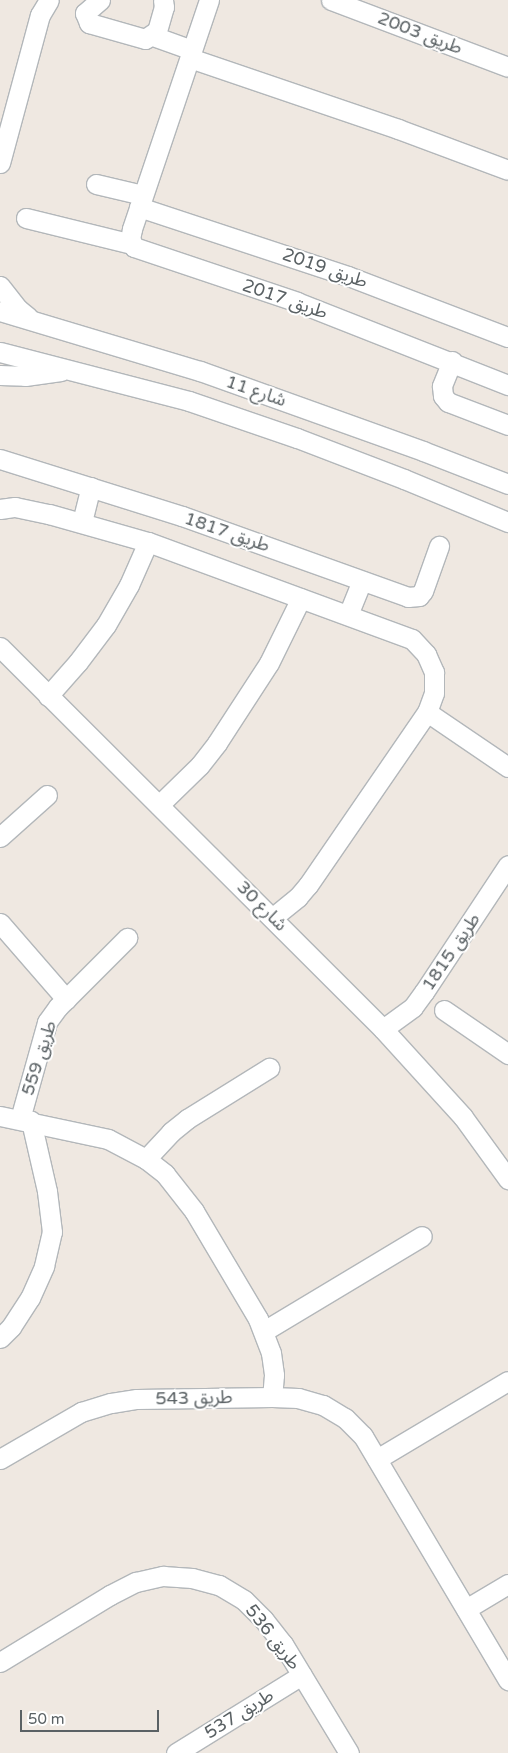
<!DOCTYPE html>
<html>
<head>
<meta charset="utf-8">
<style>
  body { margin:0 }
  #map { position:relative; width:508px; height:1753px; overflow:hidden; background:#efe8e1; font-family:"Varela Round","Noto Sans Arabic",sans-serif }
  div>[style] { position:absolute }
  .roads { filter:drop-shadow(1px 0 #b3b7ba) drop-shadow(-1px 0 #b3b7ba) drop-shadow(0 1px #b3b7ba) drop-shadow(0 -1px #b3b7ba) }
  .minor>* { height:19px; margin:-9.5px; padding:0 9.5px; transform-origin:9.5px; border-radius:9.5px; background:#fff }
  span { translate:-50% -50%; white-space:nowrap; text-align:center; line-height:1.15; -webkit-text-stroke:4px #fff; paint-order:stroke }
  .street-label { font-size:18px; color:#5a6164 }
  .scale { position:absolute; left:20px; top:1710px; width:139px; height:22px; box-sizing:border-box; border:2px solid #5a6164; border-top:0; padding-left:6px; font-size:15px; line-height:18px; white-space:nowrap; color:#5a6164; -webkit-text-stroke:4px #fff; paint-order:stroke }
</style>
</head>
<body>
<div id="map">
  <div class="roads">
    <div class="minor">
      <i style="left:100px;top:0;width:20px;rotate:139deg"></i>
      <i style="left:85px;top:13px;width:11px;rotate:68deg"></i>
      <i style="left:89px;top:23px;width:58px;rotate:15.9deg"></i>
      <i style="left:145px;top:39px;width:14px;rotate:-34deg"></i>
      <i style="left:157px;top:31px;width:25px;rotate:-74deg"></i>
      <i style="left:164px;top:7px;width:7px;rotate:-98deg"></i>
      <i style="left:209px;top:0;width:242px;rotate:108.6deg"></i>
      <i style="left:132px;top:229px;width:10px;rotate:101deg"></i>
      <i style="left:130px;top:239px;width:9px;rotate:63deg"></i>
      <i style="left:134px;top:247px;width:172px;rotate:18.6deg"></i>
      <i style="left:297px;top:302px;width:227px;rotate:21.5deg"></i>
      <i style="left:331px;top:0;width:189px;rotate:20.7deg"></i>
      <i style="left:153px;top:36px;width:41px;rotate:19.7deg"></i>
      <i style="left:190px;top:58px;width:220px;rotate:18.8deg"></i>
      <i style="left:398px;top:129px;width:117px;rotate:20.4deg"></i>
      <i style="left:0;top:163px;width:153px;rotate:-74.9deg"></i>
      <i style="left:40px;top:15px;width:17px;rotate:-59deg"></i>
      <i style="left:96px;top:184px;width:48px;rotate:13.2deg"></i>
      <i style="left:139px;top:207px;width:220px;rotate:18.3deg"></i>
      <i style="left:348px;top:276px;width:171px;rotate:20.9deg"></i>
      <i style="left:26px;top:218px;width:109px;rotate:13.8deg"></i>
      <i style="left:0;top:286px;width:29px;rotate:52deg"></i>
      <i style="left:18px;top:309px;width:13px;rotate:39deg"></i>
      <i style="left:0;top:311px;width:209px;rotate:16.7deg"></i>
      <i style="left:200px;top:371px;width:237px;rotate:19.7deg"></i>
      <i style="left:423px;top:451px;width:91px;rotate:21.2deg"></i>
      <i style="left:0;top:352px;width:195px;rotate:14.5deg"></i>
      <i style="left:189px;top:401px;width:114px;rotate:18.9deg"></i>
      <i style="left:297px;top:438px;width:115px;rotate:21deg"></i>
      <i style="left:404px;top:479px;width:113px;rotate:22.5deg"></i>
      <i style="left:452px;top:361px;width:27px;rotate:112deg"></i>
      <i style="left:442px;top:386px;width:10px;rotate:84deg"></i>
      <i style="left:443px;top:396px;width:8px;rotate:50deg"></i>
      <i style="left:448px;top:402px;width:64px;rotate:21deg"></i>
      <i style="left:0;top:375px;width:25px;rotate:2deg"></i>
      <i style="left:25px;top:376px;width:36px;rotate:-8deg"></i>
      <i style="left:0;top:459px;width:191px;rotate:17.4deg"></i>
      <i style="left:182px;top:516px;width:240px;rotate:19.7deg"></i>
      <i style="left:408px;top:597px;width:11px;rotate:-5deg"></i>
      <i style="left:419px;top:596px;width:6px;rotate:-51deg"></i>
      <i style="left:423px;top:591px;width:48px;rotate:-70.4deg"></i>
      <i style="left:0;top:509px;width:15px;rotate:-8deg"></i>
      <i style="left:15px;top:507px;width:35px;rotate:12deg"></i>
      <i style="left:49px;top:514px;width:103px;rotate:15.8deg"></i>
      <i style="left:148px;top:542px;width:281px;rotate:20.2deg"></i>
      <i style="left:412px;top:639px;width:21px;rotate:47deg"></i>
      <i style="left:426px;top:654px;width:20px;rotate:66deg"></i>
      <i style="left:434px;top:672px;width:21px;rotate:90deg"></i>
      <i style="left:434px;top:693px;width:20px;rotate:110deg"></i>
      <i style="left:427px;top:712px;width:210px;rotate:124.5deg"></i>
      <i style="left:308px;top:885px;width:16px;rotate:130deg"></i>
      <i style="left:298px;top:897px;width:32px;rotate:141deg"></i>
      <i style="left:82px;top:522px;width:36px;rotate:-76deg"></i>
      <i style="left:348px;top:615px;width:37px;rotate:-68deg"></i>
      <i style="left:0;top:647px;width:541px;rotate:44.93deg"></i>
      <i style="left:383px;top:1029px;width:119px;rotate:47.7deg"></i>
      <i style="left:463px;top:1117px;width:77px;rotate:54deg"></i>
      <i style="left:48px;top:696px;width:45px;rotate:-48.6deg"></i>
      <i style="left:78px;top:662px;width:46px;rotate:-52.9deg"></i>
      <i style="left:106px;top:625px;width:46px;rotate:-60.1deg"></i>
      <i style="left:129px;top:585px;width:47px;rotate:-66.2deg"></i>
      <i style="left:427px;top:712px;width:98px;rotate:34.2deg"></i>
      <i style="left:159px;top:805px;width:57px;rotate:-44.3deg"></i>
      <i style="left:200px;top:765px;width:28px;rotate:-52deg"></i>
      <i style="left:217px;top:743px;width:95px;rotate:-57deg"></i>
      <i style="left:269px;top:663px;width:72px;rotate:-63.8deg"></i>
      <i style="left:0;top:837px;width:63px;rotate:-41.8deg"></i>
      <i style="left:0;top:923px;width:101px;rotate:49deg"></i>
      <i style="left:444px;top:1010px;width:78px;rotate:34.5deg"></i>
      <i style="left:383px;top:1029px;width:37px;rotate:-36deg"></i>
      <i style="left:413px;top:1007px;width:19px;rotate:-54deg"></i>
      <i style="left:424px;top:992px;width:152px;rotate:-56.5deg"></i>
      <i style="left:0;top:1116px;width:110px;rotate:12deg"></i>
      <i style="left:108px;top:1139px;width:43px;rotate:27.8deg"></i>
      <i style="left:146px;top:1159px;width:24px;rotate:38deg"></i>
      <i style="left:165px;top:1174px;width:47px;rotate:51.9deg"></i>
      <i style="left:194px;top:1211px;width:126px;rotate:59.3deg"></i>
      <i style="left:258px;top:1319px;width:36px;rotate:69deg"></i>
      <i style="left:271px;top:1353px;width:22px;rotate:82deg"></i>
      <i style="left:274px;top:1375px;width:22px;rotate:95deg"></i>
      <i style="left:20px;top:1119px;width:101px;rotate:-74.4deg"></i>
      <i style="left:47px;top:1022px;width:19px;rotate:-54deg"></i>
      <i style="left:58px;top:1007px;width:98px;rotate:-45deg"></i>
      <i style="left:146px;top:1159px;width:37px;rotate:-47deg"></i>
      <i style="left:171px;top:1132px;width:21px;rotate:-39deg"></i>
      <i style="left:187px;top:1119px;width:97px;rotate:-31.9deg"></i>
      <i style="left:264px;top:1331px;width:184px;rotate:-31deg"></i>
      <i style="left:0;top:1338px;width:16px;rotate:-45deg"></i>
      <i style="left:11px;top:1327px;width:35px;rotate:-57deg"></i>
      <i style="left:30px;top:1298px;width:35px;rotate:-66deg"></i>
      <i style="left:44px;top:1266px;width:35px;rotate:-77deg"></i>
      <i style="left:52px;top:1232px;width:41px;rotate:-97deg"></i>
      <i style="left:47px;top:1191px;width:72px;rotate:-102.9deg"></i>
      <i style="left:0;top:1459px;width:94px;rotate:-30.1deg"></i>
      <i style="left:81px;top:1412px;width:31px;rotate:-17deg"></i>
      <i style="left:111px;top:1403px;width:26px;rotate:-9deg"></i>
      <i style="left:137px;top:1399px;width:135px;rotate:-0.8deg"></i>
      <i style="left:272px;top:1397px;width:26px;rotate:2deg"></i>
      <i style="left:298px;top:1398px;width:26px;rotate:16deg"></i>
      <i style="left:323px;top:1405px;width:26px;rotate:31deg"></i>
      <i style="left:345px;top:1418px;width:25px;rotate:45deg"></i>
      <i style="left:363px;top:1436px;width:284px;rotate:59.3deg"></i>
      <i style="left:377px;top:1459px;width:152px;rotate:-30.8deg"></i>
      <i style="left:466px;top:1609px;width:49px;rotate:-30.8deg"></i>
      <i style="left:0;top:1662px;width:129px;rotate:-31.3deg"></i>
      <i style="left:110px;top:1595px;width:29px;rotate:-27deg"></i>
      <i style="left:136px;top:1582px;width:28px;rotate:-13deg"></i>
      <i style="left:163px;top:1576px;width:29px;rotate:4deg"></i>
      <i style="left:192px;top:1578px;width:28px;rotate:15deg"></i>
      <i style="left:219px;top:1585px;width:29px;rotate:31deg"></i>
      <i style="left:244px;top:1600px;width:28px;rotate:45deg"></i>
      <i style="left:264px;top:1620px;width:31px;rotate:52deg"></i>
      <i style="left:283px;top:1644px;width:127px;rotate:58.8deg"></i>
      <i style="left:176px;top:1753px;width:148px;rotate:-31.8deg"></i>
    </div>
  </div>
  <div class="street-label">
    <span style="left:420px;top:33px;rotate:21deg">طريق 2003</span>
    <span style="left:325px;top:268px;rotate:19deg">طريق 2019</span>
    <span style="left:285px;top:299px;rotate:19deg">طريق 2017</span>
    <span style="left:256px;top:391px;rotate:19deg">شارع 11</span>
    <span style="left:227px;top:532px;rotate:19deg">طريق 1817</span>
    <span style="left:262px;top:906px;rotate:45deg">شارع 30</span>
    <span style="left:451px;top:952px;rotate:-56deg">طريق 1815</span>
    <span style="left:39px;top:1058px;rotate:-72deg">طريق 559</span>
    <span style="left:194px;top:1398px;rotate:-1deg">طريق 543</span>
    <span style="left:273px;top:1637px;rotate:52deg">طريق 536</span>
    <span style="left:239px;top:1714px;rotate:-32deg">طريق 537</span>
  </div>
  <div class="scale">50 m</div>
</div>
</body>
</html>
